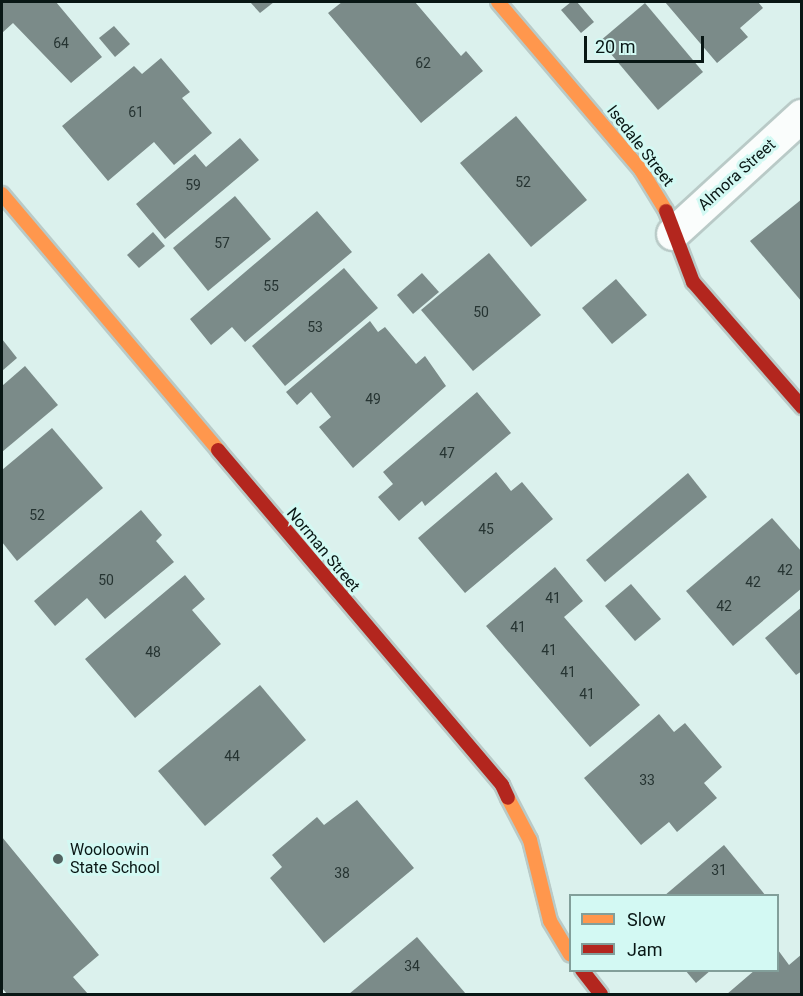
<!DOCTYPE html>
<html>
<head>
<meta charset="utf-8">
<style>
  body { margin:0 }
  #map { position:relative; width:803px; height:996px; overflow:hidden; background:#dbf1ed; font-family:Roboto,sans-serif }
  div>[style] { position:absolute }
  .building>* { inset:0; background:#7b8b89 }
  .roads { filter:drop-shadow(2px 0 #b9cac7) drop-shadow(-2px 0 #b9cac7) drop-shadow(0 2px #b9cac7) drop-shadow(0 -2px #b9cac7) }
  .street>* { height:32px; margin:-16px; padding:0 16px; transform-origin:16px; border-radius:16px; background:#fafdfc }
  .slow>* { height:14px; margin:-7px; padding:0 7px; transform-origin:7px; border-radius:7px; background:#ff974d }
  .jam>* { height:14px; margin:-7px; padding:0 7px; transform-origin:7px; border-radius:7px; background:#b3261e }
  .dots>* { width:16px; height:16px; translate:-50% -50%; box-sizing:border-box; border:3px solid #d3f9f3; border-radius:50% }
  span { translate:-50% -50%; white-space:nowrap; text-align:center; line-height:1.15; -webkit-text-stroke:6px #d3f9f3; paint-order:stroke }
  .number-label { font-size:14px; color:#263432 }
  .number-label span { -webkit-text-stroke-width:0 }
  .street-label { font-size:16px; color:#091715 }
  .poi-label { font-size:16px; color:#091715 }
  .left { translate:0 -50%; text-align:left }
  .frame { position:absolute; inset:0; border:3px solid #091715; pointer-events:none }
  .legend { position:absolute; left:569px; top:894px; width:210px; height:78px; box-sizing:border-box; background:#d3f9f3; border:2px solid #829f9a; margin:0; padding:8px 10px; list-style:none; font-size:18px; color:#091715 }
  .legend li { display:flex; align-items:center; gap:12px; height:30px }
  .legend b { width:30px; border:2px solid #829f9a }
  .scale { position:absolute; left:584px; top:36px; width:120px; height:27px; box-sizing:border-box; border:3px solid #091715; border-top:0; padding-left:8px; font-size:18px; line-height:21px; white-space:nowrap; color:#091715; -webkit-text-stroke:4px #d3f9f3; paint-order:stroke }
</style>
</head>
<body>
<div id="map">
  <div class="building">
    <i style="clip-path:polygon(2px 2px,56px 2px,102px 57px,71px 83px,13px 23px,2px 33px)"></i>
    <i style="clip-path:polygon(250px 2px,274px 2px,260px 13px)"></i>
    <i style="clip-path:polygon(342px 2px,415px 2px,461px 56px,466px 51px,483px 71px,421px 123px,328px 13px)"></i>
    <i style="clip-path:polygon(571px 2px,577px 2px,594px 22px,581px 33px,561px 10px)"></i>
    <i style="clip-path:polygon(665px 2px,758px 2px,763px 8px,740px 28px,748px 37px,717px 63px)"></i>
    <i style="clip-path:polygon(645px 3px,703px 72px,658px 110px,600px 41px)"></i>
    <i style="clip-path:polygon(114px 26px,130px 44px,115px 57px,99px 38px)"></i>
    <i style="clip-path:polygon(161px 58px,190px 92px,182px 98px,212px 133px,174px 165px,154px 142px,108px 181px,62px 126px,134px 66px,142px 74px)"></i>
    <i style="clip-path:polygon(516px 116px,587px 200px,531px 247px,460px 163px)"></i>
    <i style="clip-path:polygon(240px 138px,259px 160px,165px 239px,136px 204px,195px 154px,206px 167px)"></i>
    <i style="clip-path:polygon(235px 196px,271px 239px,208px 291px,173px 248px)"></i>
    <i style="clip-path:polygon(802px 199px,802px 302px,750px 241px)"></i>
    <i style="clip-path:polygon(317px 211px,352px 252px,245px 342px,232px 327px,211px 345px,190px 319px)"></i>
    <i style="clip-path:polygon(153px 232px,165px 246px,139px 268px,127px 255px)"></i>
    <i style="clip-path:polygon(489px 253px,541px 315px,473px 371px,421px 310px)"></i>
    <i style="clip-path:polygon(344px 268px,378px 308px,285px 386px,252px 346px)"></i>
    <i style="clip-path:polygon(422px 273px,439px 292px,413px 314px,397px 295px)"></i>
    <i style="clip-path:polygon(616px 279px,647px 315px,612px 344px,582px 308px)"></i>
    <i style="clip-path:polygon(370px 321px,378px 332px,385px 327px,416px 364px,425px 356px,446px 386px,353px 468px,319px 427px,331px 417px,311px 392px,297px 405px,286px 392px)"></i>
    <i style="clip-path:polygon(2px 339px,17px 358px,2px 371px)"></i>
    <i style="clip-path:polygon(25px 366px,58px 405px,2px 452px,2px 386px)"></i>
    <i style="clip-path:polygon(477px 392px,511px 433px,425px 506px,422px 501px,399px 521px,378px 497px,393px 484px,383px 472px)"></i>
    <i style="clip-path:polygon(52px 428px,103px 488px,17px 561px,2px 542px,2px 470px)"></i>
    <i style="clip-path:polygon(496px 472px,511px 491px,522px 482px,553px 519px,465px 593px,418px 538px)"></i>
    <i style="clip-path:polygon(688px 473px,707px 497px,605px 582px,586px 560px)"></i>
    <i style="clip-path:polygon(141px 510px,162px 535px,156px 541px,174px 562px,105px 619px,87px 598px,55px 626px,34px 601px)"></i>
    <i style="clip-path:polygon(772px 518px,802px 552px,802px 588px,733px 646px,686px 591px)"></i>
    <i style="clip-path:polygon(555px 567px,583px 601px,564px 617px,640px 705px,590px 747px,486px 626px)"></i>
    <i style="clip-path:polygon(185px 575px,205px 599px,192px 610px,221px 644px,135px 718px,85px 659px)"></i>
    <i style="clip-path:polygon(631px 584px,661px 619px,635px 641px,605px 606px)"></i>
    <i style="clip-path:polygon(802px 607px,802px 671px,796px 675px,765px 638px)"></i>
    <i style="clip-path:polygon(260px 685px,306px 740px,205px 826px,158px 771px)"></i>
    <i style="clip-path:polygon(659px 714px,674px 732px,685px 723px,722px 767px,704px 783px,717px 798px,677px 832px,669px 822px,641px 845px,584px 778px)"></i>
    <i style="clip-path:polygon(357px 800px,414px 868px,324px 943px,270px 878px,282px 867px,272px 855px,317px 817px,324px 825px)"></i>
    <i style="clip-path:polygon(2px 837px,99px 955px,73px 977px,88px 994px,7px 994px,2px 988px)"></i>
    <i style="clip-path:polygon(724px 845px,766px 896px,664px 896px)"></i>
    <i style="clip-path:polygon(417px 937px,466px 994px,349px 994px)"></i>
    <i style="clip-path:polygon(778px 950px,789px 965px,802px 954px,802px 994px,727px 994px,755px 970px,778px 970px)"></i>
    <i style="clip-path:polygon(685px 970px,711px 970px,696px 983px)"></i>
  </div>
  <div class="roads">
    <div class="street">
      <i style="left:673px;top:234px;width:175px;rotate:-42.5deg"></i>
    </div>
    <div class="slow">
      <i style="left:498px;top:2px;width:221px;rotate:49.6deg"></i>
      <i style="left:641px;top:170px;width:48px;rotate:58.6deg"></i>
      <i style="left:2px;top:194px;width:335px;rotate:49.8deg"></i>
      <i style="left:508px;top:798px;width:47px;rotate:62.4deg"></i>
      <i style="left:530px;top:840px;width:83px;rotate:76.1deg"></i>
      <i style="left:550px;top:921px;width:39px;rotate:59deg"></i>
    </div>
    <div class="jam">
      <i style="left:666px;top:211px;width:76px;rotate:69.2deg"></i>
      <i style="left:693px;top:282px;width:166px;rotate:48.9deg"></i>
      <i style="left:218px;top:450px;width:439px;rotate:49.7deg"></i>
      <i style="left:502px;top:785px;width:14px;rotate:65deg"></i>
      <i style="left:582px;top:970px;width:31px;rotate:52deg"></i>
    </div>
  </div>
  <div class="dots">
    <i style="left:58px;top:859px;background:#526361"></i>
  </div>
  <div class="number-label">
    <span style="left:61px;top:43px">64</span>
    <span style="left:423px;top:63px">62</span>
    <span style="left:136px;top:112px">61</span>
    <span style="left:523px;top:182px">52</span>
    <span style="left:193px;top:185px">59</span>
    <span style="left:222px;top:243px">57</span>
    <span style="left:271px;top:286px">55</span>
    <span style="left:481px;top:312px">50</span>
    <span style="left:315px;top:327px">53</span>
    <span style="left:373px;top:399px">49</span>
    <span style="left:447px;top:453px">47</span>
    <span style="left:37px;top:515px">52</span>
    <span style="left:486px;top:529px">45</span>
    <span style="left:785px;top:570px">42</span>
    <span style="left:106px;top:580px">50</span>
    <span style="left:753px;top:582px">42</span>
    <span style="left:553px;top:598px">41</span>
    <span style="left:724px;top:606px">42</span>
    <span style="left:518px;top:627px">41</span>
    <span style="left:549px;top:650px">41</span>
    <span style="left:153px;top:652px">48</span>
    <span style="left:568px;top:672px">41</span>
    <span style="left:587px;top:694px">41</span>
    <span style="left:232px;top:756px">44</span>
    <span style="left:647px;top:780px">33</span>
    <span style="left:719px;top:870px">31</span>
    <span style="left:342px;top:873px">38</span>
    <span style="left:412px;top:966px">34</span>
  </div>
  <div class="street-label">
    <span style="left:640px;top:146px;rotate:52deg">Isedale Street</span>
    <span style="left:737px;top:175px;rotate:-42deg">Almora Street</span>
    <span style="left:323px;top:550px;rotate:50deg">Norman Street</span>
  </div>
  <div class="poi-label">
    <span class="left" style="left:70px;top:859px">Wooloowin<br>State School</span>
  </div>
  <div class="frame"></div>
  <ul class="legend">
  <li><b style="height:8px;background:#ff974d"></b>Slow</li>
  <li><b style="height:8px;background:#b3261e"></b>Jam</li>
  </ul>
  <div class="scale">20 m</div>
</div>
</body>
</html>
